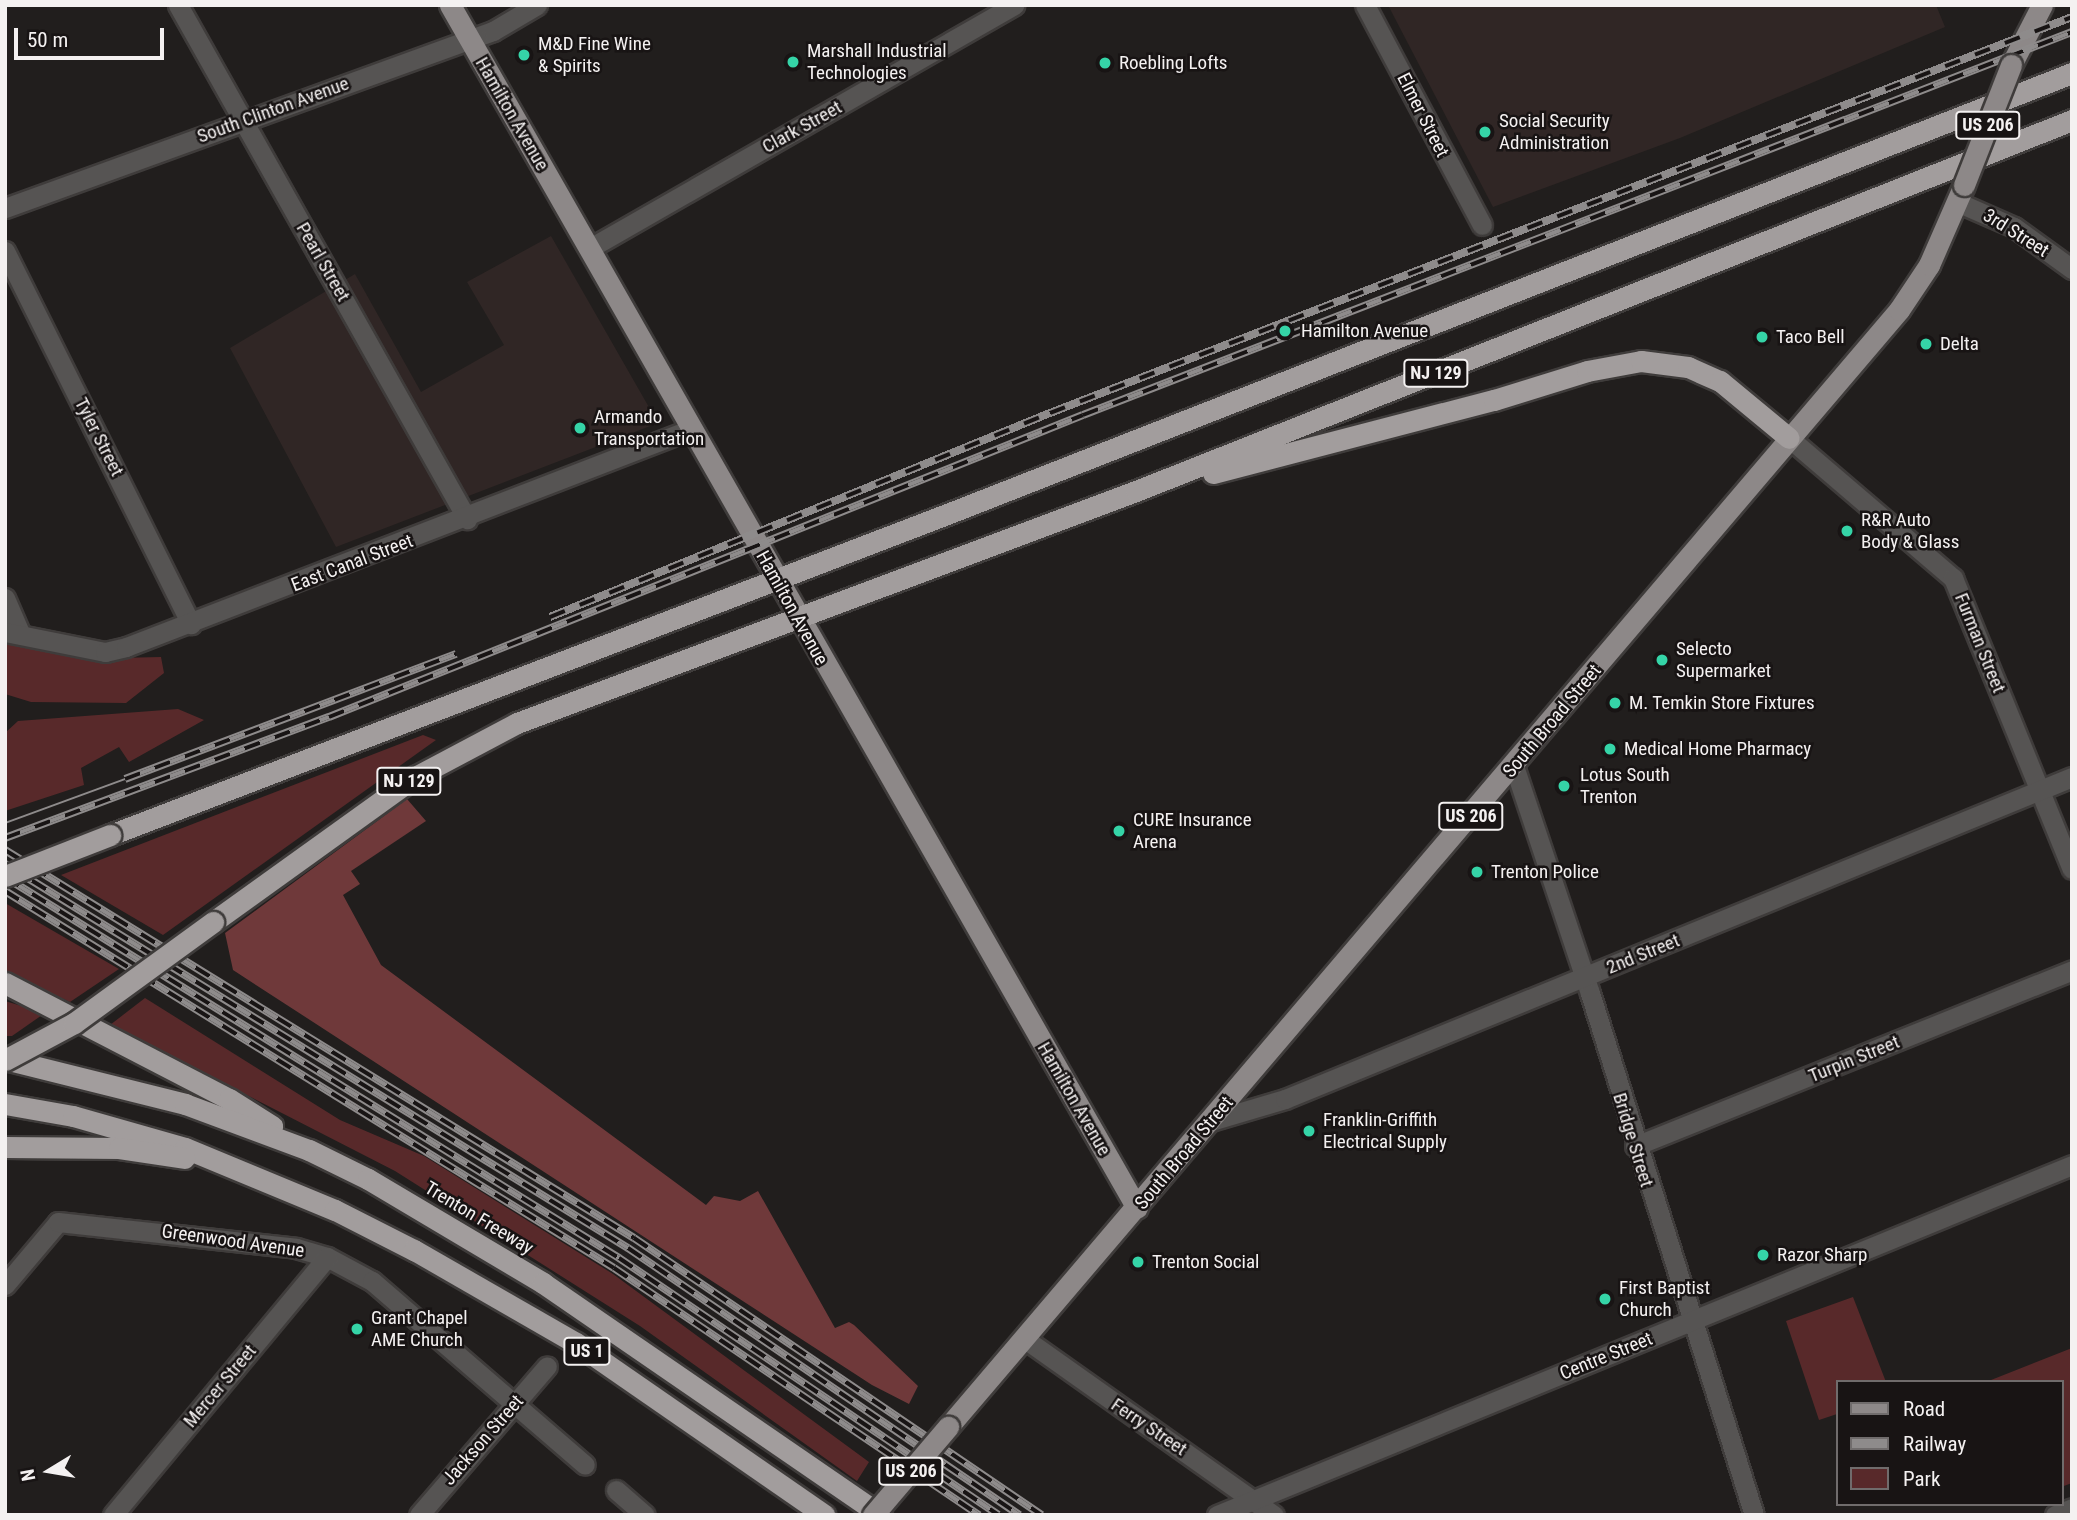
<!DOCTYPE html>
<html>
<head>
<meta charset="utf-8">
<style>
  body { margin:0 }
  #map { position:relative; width:2077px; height:1520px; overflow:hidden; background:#211e1d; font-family:"Roboto Condensed",sans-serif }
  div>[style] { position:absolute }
  .built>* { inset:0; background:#302625 }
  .green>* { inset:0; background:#58292a }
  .forest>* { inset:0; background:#6f393a }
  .roads { filter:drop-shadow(2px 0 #3f3c3b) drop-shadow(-2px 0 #3f3c3b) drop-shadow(0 2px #3f3c3b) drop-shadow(0 -2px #3f3c3b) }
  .minor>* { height:19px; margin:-9.5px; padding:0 9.5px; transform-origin:9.5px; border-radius:9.5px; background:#565453 }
  .major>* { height:21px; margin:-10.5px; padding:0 10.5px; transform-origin:10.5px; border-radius:10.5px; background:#8d8888 }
  .highway>* { height:21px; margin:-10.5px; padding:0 10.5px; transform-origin:10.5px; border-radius:10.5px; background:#a29d9d }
  .tram>* { height:2px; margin:-1px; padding:0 1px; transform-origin:1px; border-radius:1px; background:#8e8b8b }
  .rail>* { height:8px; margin-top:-4px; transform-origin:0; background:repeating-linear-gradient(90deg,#181414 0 16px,#8e8b8b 0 32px); box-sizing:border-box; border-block:2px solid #8e8b8b }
  .bridges { filter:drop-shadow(2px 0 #3f3c3b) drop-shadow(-2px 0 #3f3c3b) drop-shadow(0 2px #3f3c3b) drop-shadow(0 -2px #3f3c3b) }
  .major-bridge>* { height:21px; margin:-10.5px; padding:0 10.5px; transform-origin:10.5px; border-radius:10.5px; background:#8d8888 }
  .highway-bridge>* { height:21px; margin:-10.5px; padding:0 10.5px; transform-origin:10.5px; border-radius:10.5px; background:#a29d9d }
  .dots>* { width:19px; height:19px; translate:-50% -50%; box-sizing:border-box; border:4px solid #181414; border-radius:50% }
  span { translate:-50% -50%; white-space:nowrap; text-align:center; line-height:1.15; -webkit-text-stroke:5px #181414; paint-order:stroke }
  .shield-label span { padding:2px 5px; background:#181414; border:2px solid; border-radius:5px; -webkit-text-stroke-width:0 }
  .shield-label { font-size:18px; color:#f4f1f1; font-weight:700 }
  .poi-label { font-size:19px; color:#f4f1f1 }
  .left { translate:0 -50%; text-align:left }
  .street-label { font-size:19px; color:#f4f1f1 }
  .frame { position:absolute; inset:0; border:7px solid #f4f1f1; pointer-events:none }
  .legend { position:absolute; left:1836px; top:1380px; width:228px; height:126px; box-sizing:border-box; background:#181414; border:2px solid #706c6c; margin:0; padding:9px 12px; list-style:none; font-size:21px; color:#f4f1f1 }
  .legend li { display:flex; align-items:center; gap:14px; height:35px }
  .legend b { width:35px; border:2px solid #706c6c }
  .north { position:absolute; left:14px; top:1436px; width:70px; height:70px; -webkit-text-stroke:5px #181414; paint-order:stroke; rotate:259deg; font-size:19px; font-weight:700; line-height:28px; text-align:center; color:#f4f1f1 }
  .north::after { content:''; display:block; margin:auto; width:24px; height:32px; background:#f4f1f1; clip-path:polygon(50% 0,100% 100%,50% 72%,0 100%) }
  .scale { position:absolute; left:14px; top:28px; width:150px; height:32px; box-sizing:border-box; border:4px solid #f4f1f1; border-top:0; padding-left:9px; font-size:21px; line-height:24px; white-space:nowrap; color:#f4f1f1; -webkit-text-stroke:5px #181414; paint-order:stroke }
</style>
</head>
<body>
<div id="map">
  <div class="built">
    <i style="clip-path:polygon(1388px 5px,1936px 5px,1945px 27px,1680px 138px,1493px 207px)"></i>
    <i style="clip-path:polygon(551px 236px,658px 423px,336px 547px,230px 348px,355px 274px,421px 392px,504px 345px,467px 282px)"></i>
  </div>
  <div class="green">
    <i style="clip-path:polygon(5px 642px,117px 658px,161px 657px,164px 673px,126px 703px,31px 702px,5px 694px)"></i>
    <i style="clip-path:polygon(178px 709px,204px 720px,129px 762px,119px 747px,81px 768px,84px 785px,5px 811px,5px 733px,18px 721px)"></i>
    <i style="clip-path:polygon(423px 735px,436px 740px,163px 935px,61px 875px)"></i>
    <i style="clip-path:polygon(5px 903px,119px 969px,70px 1002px,5px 972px)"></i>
    <i style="clip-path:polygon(145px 998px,340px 1120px,424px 1156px,613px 1274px,869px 1462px,857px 1481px,640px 1326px,395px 1171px,110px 1025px)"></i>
    <i style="clip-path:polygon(5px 1001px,45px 1013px,12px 1036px,5px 1036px)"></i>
    <i style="clip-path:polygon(1853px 1297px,1886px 1382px,1837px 1382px,1837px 1414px,1819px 1420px,1786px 1321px)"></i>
    <i style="clip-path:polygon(2072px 1348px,2072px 1483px,2061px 1487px,2061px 1382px,1986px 1382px)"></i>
  </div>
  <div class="forest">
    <i style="clip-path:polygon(407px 799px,426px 821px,351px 871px,360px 884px,343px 895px,381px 965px,706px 1205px,714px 1196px,740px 1201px,758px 1191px,835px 1328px,849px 1322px,854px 1325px,918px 1386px,909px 1404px,872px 1385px,233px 970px,225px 933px)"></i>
  </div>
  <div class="roads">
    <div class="minor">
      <i style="left:178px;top:5px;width:590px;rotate:60.65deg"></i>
      <i style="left:1365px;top:5px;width:249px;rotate:62deg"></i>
      <i style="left:1957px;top:202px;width:62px;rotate:23.7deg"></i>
      <i style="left:2014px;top:227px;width:72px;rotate:35.9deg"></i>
      <i style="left:5px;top:208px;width:519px;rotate:-19.94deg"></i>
      <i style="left:493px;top:31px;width:51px;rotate:-30.6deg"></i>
      <i style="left:590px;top:248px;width:489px;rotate:-29.8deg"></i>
      <i style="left:5px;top:251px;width:417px;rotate:63.5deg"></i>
      <i style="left:1789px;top:438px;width:216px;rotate:40.5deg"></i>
      <i style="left:1953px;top:578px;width:314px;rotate:67.8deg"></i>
      <i style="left:5px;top:598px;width:40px;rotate:66.6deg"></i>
      <i style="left:5px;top:632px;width:102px;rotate:11.3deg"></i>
      <i style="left:105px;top:652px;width:22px;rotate:-13deg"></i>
      <i style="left:126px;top:647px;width:606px;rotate:-21.1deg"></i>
      <i style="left:1514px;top:766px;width:239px;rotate:71.5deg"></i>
      <i style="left:1590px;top:993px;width:547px;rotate:72.56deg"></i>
      <i style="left:1211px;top:1121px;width:77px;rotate:-16.6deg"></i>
      <i style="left:1285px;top:1099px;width:850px;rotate:-22.25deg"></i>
      <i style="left:1635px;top:1146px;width:471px;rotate:-21.9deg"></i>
      <i style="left:5px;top:1285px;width:82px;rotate:-49.9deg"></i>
      <i style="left:58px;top:1222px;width:239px;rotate:6.2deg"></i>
      <i style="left:296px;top:1248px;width:32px;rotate:16deg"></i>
      <i style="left:327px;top:1257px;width:51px;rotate:28.1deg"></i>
      <i style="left:372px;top:1281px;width:281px;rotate:40.8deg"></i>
      <i style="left:1025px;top:1339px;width:305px;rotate:35.3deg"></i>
      <i style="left:616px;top:1490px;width:38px;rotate:41deg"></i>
      <i style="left:113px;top:1515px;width:335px;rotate:-50.3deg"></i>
      <i style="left:419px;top:1515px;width:196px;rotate:-49.3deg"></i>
      <i style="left:1217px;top:1515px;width:924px;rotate:-22.26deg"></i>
      <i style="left:2055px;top:1515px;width:18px;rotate:-22deg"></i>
    </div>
    <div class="major">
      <i style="left:450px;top:5px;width:1385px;rotate:60.27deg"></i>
      <i style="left:2011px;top:65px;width:68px;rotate:-62.7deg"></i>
      <i style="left:948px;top:1427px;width:1467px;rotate:-49.59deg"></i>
      <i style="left:1899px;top:310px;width:54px;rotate:-56.3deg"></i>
      <i style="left:1929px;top:265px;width:87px;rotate:-66.4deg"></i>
    </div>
    <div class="highway">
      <i style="left:1213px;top:473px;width:290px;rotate:-14.6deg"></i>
      <i style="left:1494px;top:400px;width:97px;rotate:-17.3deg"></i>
      <i style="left:1587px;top:371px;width:55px;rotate:-10.5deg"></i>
      <i style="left:1641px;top:361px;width:47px;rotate:7.3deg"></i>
      <i style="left:1688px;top:367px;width:35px;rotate:24deg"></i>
      <i style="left:1720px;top:381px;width:89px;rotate:39.6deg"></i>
      <i style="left:110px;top:835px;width:891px;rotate:-20.98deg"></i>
      <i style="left:942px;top:516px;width:1214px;rotate:-21.41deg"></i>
      <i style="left:213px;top:922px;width:249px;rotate:-35.7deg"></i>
      <i style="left:415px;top:777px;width:115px;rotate:-27.9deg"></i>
      <i style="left:517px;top:723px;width:661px;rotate:-20.55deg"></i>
      <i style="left:1136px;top:491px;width:1007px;rotate:-21.62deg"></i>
      <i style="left:5px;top:983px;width:252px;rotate:27.4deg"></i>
      <i style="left:229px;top:1099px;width:51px;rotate:32.1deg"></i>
      <i style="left:5px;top:1059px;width:186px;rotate:14deg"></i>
      <i style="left:185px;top:1104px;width:132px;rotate:20.4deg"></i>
      <i style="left:309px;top:1150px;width:66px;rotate:26.2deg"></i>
      <i style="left:368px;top:1179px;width:204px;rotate:30.7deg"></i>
      <i style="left:543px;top:1283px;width:410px;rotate:34.5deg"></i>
      <i style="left:5px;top:1104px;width:69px;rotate:10deg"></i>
      <i style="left:73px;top:1116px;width:116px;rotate:15.9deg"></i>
      <i style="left:185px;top:1148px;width:162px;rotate:22.5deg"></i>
      <i style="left:335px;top:1210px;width:89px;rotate:26.9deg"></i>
      <i style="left:414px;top:1250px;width:187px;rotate:29.9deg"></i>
      <i style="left:576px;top:1343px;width:302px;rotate:34.7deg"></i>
      <i style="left:5px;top:1147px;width:114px;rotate:0.5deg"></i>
      <i style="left:119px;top:1148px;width:66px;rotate:8.7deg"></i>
    </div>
  </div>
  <div class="tram">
    <i style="left:5px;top:823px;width:128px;rotate:-20.1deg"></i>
  </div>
  <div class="rail">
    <i style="left:550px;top:617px;width:540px;rotate:-22.2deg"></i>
    <i style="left:1050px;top:413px;width:1096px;rotate:-21.18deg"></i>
    <i style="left:125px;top:779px;width:354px;rotate:-20.7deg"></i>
    <i style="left:5px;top:838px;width:346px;rotate:-20.5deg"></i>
    <i style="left:329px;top:717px;width:812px;rotate:-21.83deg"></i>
    <i style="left:1083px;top:415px;width:1061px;rotate:-21.17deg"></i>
    <i style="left:5px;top:850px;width:739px;rotate:31.67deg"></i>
    <i style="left:634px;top:1238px;width:493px;rotate:34.2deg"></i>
    <i style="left:5px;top:864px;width:732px;rotate:31.65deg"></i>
    <i style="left:628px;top:1248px;width:474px;rotate:34.3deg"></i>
    <i style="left:5px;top:877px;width:723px;rotate:31.82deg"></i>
    <i style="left:619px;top:1258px;width:458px;rotate:34.1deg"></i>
    <i style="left:5px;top:891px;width:716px;rotate:31.76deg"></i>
    <i style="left:614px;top:1268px;width:441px;rotate:34.1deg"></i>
  </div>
  <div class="bridges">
    <div class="major-bridge">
      <i style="left:1964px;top:185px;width:129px;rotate:-68.6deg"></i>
      <i style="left:873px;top:1515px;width:116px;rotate:-49.6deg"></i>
    </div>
    <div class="highway-bridge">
      <i style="left:5px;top:876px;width:113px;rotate:-21.3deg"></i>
      <i style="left:5px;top:1060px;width:78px;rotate:-28.2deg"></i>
      <i style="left:74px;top:1023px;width:172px;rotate:-36deg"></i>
    </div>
  </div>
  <div class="dots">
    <i style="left:524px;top:55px;background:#35d4a7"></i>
    <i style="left:793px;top:62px;background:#35d4a7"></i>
    <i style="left:1105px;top:63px;background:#35d4a7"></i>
    <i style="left:1485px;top:132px;background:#35d4a7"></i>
    <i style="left:1285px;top:331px;background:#35d4a7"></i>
    <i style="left:1762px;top:337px;background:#35d4a7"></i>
    <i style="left:1926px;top:344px;background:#35d4a7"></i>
    <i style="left:580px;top:428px;background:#35d4a7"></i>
    <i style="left:1847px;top:531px;background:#35d4a7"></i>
    <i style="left:1662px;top:660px;background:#35d4a7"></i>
    <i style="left:1615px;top:703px;background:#35d4a7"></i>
    <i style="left:1610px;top:749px;background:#35d4a7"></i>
    <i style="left:1564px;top:786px;background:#35d4a7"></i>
    <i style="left:1119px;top:831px;background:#35d4a7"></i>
    <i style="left:1477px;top:872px;background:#35d4a7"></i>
    <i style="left:1309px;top:1131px;background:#35d4a7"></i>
    <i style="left:1763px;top:1255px;background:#35d4a7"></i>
    <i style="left:1138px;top:1262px;background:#35d4a7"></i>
    <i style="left:1605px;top:1299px;background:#35d4a7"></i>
    <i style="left:357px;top:1329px;background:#35d4a7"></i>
  </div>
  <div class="shield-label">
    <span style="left:1988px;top:125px">US 206</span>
    <span style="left:1436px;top:373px">NJ 129</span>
    <span style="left:409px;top:781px">NJ 129</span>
    <span style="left:1471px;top:816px">US 206</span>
    <span style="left:587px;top:1351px">US 1</span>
    <span style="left:911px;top:1471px">US 206</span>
  </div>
  <div class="poi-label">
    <span class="left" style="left:538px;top:55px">M&amp;D Fine Wine<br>&amp; Spirits</span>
    <span class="left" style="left:807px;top:62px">Marshall Industrial<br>Technologies</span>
    <span class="left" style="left:1119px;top:63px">Roebling Lofts</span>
    <span class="left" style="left:1499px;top:132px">Social Security<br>Administration</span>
    <span class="left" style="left:1301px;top:331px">Hamilton Avenue</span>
    <span class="left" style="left:1776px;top:337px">Taco Bell</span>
    <span class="left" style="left:1940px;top:344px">Delta</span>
    <span class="left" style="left:594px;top:428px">Armando<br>Transportation</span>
    <span class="left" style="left:1861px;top:531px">R&amp;R Auto<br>Body &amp; Glass</span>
    <span class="left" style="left:1676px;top:660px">Selecto<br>Supermarket</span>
    <span class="left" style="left:1629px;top:703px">M. Temkin Store Fixtures</span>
    <span class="left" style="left:1624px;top:749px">Medical Home Pharmacy</span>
    <span class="left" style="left:1580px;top:786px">Lotus South<br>Trenton</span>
    <span class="left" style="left:1133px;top:831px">CURE Insurance<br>Arena</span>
    <span class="left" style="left:1491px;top:872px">Trenton Police</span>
    <span class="left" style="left:1323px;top:1131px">Franklin-Griffith<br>Electrical Supply</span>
    <span class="left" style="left:1777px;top:1255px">Razor Sharp</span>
    <span class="left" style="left:1152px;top:1262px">Trenton Social</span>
    <span class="left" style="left:1619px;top:1299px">First Baptist<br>Church</span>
    <span class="left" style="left:371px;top:1329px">Grant Chapel<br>AME Church</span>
  </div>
  <div class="street-label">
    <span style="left:273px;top:110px;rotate:-20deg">South Clinton Avenue</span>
    <span style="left:512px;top:114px;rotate:60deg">Hamilton Avenue</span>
    <span style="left:1423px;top:115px;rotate:63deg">Elmer Street</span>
    <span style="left:802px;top:127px;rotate:-29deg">Clark Street</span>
    <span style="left:2016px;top:233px;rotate:32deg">3rd Street</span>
    <span style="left:323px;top:262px;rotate:60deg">Pearl Street</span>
    <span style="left:99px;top:437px;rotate:63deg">Tyler Street</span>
    <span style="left:352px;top:563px;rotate:-21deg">East Canal Street</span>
    <span style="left:792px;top:608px;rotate:61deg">Hamilton Avenue</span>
    <span style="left:1980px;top:643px;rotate:68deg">Furman Street</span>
    <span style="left:1552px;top:721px;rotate:-50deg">South Broad Street</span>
    <span style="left:1643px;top:954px;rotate:-22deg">2nd Street</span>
    <span style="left:1854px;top:1059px;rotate:-22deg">Turpin Street</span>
    <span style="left:1074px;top:1099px;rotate:60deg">Hamilton Avenue</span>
    <span style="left:1633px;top:1140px;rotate:73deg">Bridge Street</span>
    <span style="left:1184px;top:1153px;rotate:-50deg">South Broad Street</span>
    <span style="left:479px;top:1218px;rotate:31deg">Trenton Freeway</span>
    <span style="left:233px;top:1241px;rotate:8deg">Greenwood Avenue</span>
    <span style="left:1606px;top:1356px;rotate:-22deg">Centre Street</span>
    <span style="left:220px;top:1386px;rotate:-50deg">Mercer Street</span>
    <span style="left:1149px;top:1427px;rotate:34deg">Ferry Street</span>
    <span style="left:483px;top:1440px;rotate:-49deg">Jackson Street</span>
  </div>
  <div class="frame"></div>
  <ul class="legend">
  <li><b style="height:9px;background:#8d8888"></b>Road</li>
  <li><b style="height:9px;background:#8e8b8b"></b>Railway</li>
  <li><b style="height:19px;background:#58292a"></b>Park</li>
  </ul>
  <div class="north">N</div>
  <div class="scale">50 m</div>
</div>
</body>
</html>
